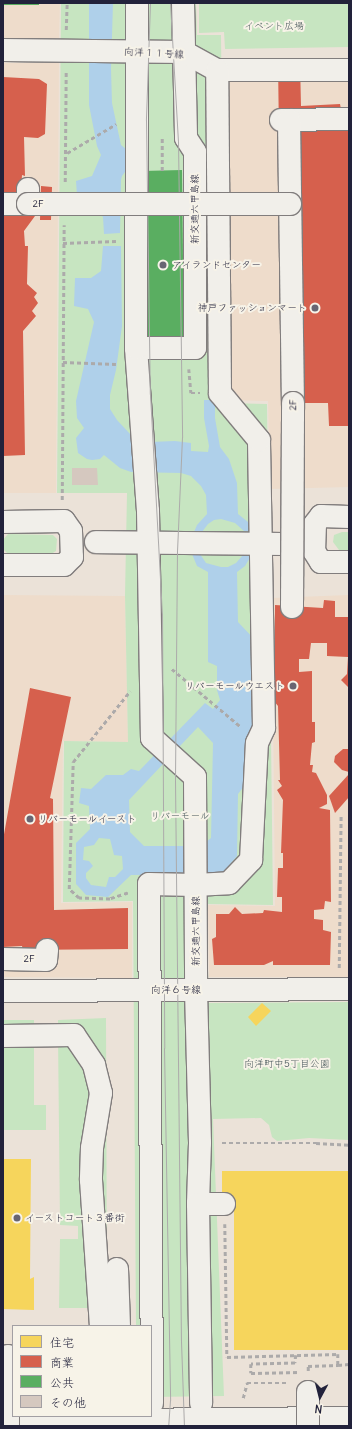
<!DOCTYPE html>
<html>
<head>
<meta charset="utf-8">
<style>
  body { margin:0 }
  #map { position:relative; width:352px; height:1429px; overflow:hidden; background:#ebe2d8; font-family:Delius,"Klee One",sans-serif }
  div>[style] { position:absolute }
  .built>* { inset:0; background:#eedccb }
  .green>* { inset:0; background:#c7e5c1 }
  .water>* { inset:0; background:#afd0ea }
  .homes>* { inset:0; background:#f6d55c }
  .shops>* { inset:0; background:#d6604d }
  .public>* { inset:0; background:#5aae61 }
  .building>* { inset:0; background:#d5c8bf }
  .path>* { height:2.5px; margin-top:-1.25px; transform-origin:0; background:repeating-linear-gradient(90deg,#acaaaa 0 4px,transparent 0 7px) }
  .roads { filter:drop-shadow(1px 0 #817d7d) drop-shadow(-1px 0 #817d7d) drop-shadow(0 1px #817d7d) drop-shadow(0 -1px #817d7d) }
  .street>* { height:22px; margin:-11px; padding:0 11px; transform-origin:11px; border-radius:11px; background:#f1efea }
  .secondary>* { height:22px; margin:-11px; padding:0 11px; transform-origin:11px; border-radius:11px; background:#f1efea }
  .tram>* { height:1px; margin:-0.5px; padding:0 0.5px; transform-origin:0.5px; border-radius:0.5px; background:#acaaaa }
  .bridges { filter:drop-shadow(1px 0 #817d7d) drop-shadow(-1px 0 #817d7d) drop-shadow(0 1px #817d7d) drop-shadow(0 -1px #817d7d) }
  .street-bridge>* { height:22px; margin:-11px; padding:0 11px; transform-origin:11px; border-radius:11px; background:#f1efea }
  .dots>* { width:11px; height:11px; translate:-50% -50%; box-sizing:border-box; border:2px solid #f7f3e8; border-radius:50% }
  span { translate:-50% -50%; white-space:nowrap; text-align:center; line-height:1.15; -webkit-text-stroke:4px #f7f3e8; paint-order:stroke }
  .park-label { font-size:10px; color:#445458 }
  .street-label { font-size:10px; color:#22223b }
  .poi-label { font-size:10px; color:#22223b }
  .left { translate:0 -50%; text-align:left }
  .right { translate:-100% -50%; text-align:right }
  .frame { position:absolute; inset:0; border:4px solid #22223b; pointer-events:none }
  .legend { position:absolute; left:12px; top:1325px; width:140px; height:92px; box-sizing:border-box; background:#f7f3e8; border:1px solid #a29fa3; margin:0; padding:5px 7px; list-style:none; font-size:12px; color:#22223b }
  .legend li { display:flex; align-items:center; gap:8px; height:20px }
  .legend b { width:20px; border:1px solid #a29fa3 }
  .north { position:absolute; left:300px; top:1377px; width:40px; height:40px; -webkit-text-stroke:3px #f7f3e8; paint-order:stroke; rotate:187deg; font-size:11px; font-weight:700; line-height:16px; text-align:center; color:#22223b }
  .north::after { content:''; display:block; margin:auto; width:14px; height:18px; background:#22223b; clip-path:polygon(50% 0,100% 100%,50% 72%,0 100%) }
</style>
</head>
<body>
<div id="map">
  <div class="built">
    <i style="clip-path:polygon(3px 3px,60px 3px,59px 38px,3px 39px)"></i>
    <i style="clip-path:polygon(3px 63px,59px 63px,56px 493px,3px 493px)"></i>
    <i style="clip-path:polygon(224px 73px,349px 75px,349px 487px,270px 489px,268px 401px,228px 400px)"></i>
    <i style="clip-path:polygon(3px 595px,125px 596px,128px 742px,63px 741px,61px 903px,132px 902px,132px 978px,3px 977px)"></i>
    <i style="clip-path:polygon(349px 595px,349px 977px,209px 977px,208px 905px,275px 906px,272px 598px)"></i>
  </div>
  <div class="green">
    <i style="clip-path:polygon(61px 3px,196px 3px,197px 35px,221px 35px,225px 403px,267px 404px,273px 905px,206px 904px,209px 1003px,349px 1002px,349px 1140px,309px 1138px,277px 1141px,272px 1137px,269px 1125px,261px 1118px,213px 1119px,224px 1396px,151px 1397px,151px 1326px,136px 1326px,133px 901px,63px 902px,64px 741px,128px 742px,125px 596px,127px 493px,57px 493px)"></i>
    <i style="clip-path:polygon(199px 3px,349px 3px,349px 47px,225px 49px,224px 32px,199px 33px)"></i>
    <i style="clip-path:polygon(342px 532px,349px 532px,349px 551px,339px 550px,333px 542px,334px 535px)"></i>
    <i style="clip-path:polygon(8px 534px,53px 535px,57px 539px,56px 551px,51px 554px,8px 554px,3px 549px,3px 540px)"></i>
    <i style="clip-path:polygon(106px 1018px,107px 1308px,59px 1308px,60px 1239px,78px 1239px,78px 1226px,60px 1225px,58px 1036px,34px 1036px,34px 1105px,46px 1105px,46px 1130px,3px 1130px,3px 1020px,34px 1020px,34px 1032px,58px 1031px,58px 1020px)"></i>
  </div>
  <div class="water">
    <i style="clip-path:polygon(89px 3px,113px 3px,111px 69px,112px 103px,121px 145px,132px 154px,128px 168px,122px 176px,121px 180px,120px 233px,104px 234px,103px 217px,101px 215px,78px 210px,76px 181px,92px 176px,101px 155px,97px 146px,89px 105px)"></i>
    <i style="clip-path:polygon(103px 246px,121px 246px,122px 326px,116px 370px,110px 395px,110px 409px,117px 420px,131px 435px,150px 442px,175px 441px,191px 443px,191px 451px,208px 452px,209px 446px,204px 418px,204px 400px,215px 400px,215px 418px,220px 447px,229px 459px,237px 483px,238px 514px,248px 522px,253px 532px,244px 531px,235px 523px,221px 519px,214px 520px,208px 524px,202px 532px,194px 532px,197px 525px,207px 514px,206px 495px,201px 486px,191px 476px,181px 473px,131px 472px,120px 468px,104px 455px,100px 459px,92px 460px,87px 459px,78px 453px,76px 438px,84px 428px,77px 418px,76px 401px,94px 322px,88px 309px,74px 306px,75px 278px,91px 278px,101px 271px)"></i>
    <i style="clip-path:polygon(evenodd,192px 554px,200px 554px,206px 563px,221px 567px,228px 567px,236px 563px,243px 555px,251px 556px,245px 566px,237px 572px,238px 622px,257px 642px,257px 721px,245px 785px,238px 794px,237px 856px,222px 874px,131px 875px,108px 897px,86px 895px,76px 884px,76px 843px,90px 829px,89px 806px,79px 803px,81px 788px,91px 789px,106px 775px,123px 775px,131px 769px,139px 771px,205px 703px,213px 709px,220px 700px,217px 690px,217px 666px,208px 662px,208px 572px,197px 566px,192px 554px,198px 727px,213px 743px,211px 838px,201px 846px,144px 846px,130px 832px,129px 800px,198px 727px,192px 554px,99px 838px,110px 839px,114px 855px,122px 856px,123px 869px,115px 877px,109px 877px,106px 887px,91px 885px,86px 878px,86px 873px,93px 866px,89px 861px,83px 860px,84px 847px,94px 845px,99px 838px)"></i>
  </div>
  <div class="homes">
    <i style="clip-path:polygon(3px 295px,19px 295px,19px 346px,3px 346px)"></i>
    <i style="clip-path:polygon(262px 1003px,271px 1011px,256px 1026px,248px 1017px)"></i>
    <i style="clip-path:polygon(3px 1159px,31px 1159px,30px 1279px,34px 1277px,34px 1310px,3px 1309px)"></i>
    <i style="clip-path:polygon(222px 1171px,349px 1171px,349px 1350px,234px 1350px,234px 1198px,222px 1198px)"></i>
  </div>
  <div class="shops">
    <i style="clip-path:polygon(278px 62px,300px 62px,301px 106px,340px 104px,341px 109px,349px 109px,349px 426px,329px 426px,328px 403px,293px 403px,280px 213px)"></i>
    <i style="clip-path:polygon(3px 77px,39px 79px,47px 84px,45px 134px,38px 138px,24px 137px,25px 176px,22px 175px,21px 192px,39px 215px,35px 216px,24px 231px,25px 246px,28px 246px,27px 284px,37px 293px,34px 297px,38px 303px,32px 311px,36px 316px,23px 331px,25px 455px,3px 456px)"></i>
    <i style="clip-path:polygon(41px 186px,52px 187px,51px 220px,40px 220px)"></i>
    <i style="clip-path:polygon(324px 600px,335px 601px,335px 617px,348px 617px,349px 619px,349px 688px,341px 680px,347px 674px,348px 657px,327px 656px,327px 643px,311px 643px,309px 659px,299px 659px,299px 672px,312px 671px,312px 722px,315px 722px,315px 742px,312px 743px,310px 765px,313px 765px,312px 772px,316px 773px,327px 795px,327px 804px,319px 808px,330px 810px,331px 902px,325px 901px,324px 909px,314px 910px,314px 919px,323px 920px,323px 930px,331px 932px,330px 965px,273px 965px,273px 961px,264px 965px,214px 965px,212px 939px,216px 937px,216px 914px,229px 914px,235px 907px,242px 914px,263px 913px,264px 910px,282px 912px,282px 897px,277px 897px,278px 868px,283px 868px,283px 853px,281px 853px,283px 800px,277px 790px,282px 786px,278px 780px,280px 780px,278px 706px,274px 701px,275px 605px,323px 608px)"></i>
    <i style="clip-path:polygon(30px 688px,71px 697px,50px 798px,53px 799px,54px 910px,128px 908px,128px 949px,23px 950px,22px 946px,3px 947px,3px 840px)"></i>
    <i style="clip-path:polygon(343px 749px,349px 749px,349px 772px,342px 770px,334px 762px,335px 756px)"></i>
    <i style="clip-path:polygon(349px 774px,349px 797px,335px 813px,329px 796px)"></i>
  </div>
  <div class="public">
    <i style="clip-path:polygon(3px 3px,39px 3px,39px 5px,3px 5px)"></i>
    <i style="clip-path:polygon(182px 170px,184px 344px,144px 345px,142px 171px)"></i>
  </div>
  <div class="building">
    <i style="clip-path:polygon(72px 468px,97px 468px,98px 485px,72px 485px)"></i>
  </div>
  <div class="path">
    <i style="left:66px;top:30px;width:27px;rotate:-88deg"></i>
    <i style="left:67px;top:153px;width:57px;rotate:-30.6deg"></i>
    <i style="left:162px;top:171px;width:33px;rotate:-90deg"></i>
    <i style="left:65px;top:182px;width:111px;rotate:-89.5deg"></i>
    <i style="left:63px;top:243px;width:53px;rotate:-2.2deg"></i>
    <i style="left:63px;top:362px;width:53px;rotate:2.2deg"></i>
    <i style="left:189px;top:369px;width:24px;rotate:85deg"></i>
    <i style="left:191px;top:393px;width:9px"></i>
    <i style="left:62px;top:500px;width:275px;rotate:-89.6deg"></i>
    <i style="left:172px;top:669px;width:89px;rotate:40deg"></i>
    <i style="left:128px;top:893px;width:19px;rotate:162deg"></i>
    <i style="left:110px;top:899px;width:31px;rotate:-178deg"></i>
    <i style="left:79px;top:898px;width:13px;rotate:-138deg"></i>
    <i style="left:69px;top:889px;width:127px;rotate:-88.2deg"></i>
    <i style="left:73px;top:762px;width:91px;rotate:-51.2deg"></i>
    <i style="left:339px;top:968px;width:153px;rotate:-89.3deg"></i>
    <i style="left:222px;top:1143px;width:94px"></i>
    <i style="left:316px;top:1143px;width:33px;rotate:3deg"></i>
    <i style="left:225px;top:1224px;width:133px;rotate:89.1deg"></i>
    <i style="left:227px;top:1357px;width:111px;rotate:-1.5deg"></i>
    <i style="left:338px;top:1354px;width:11px;rotate:90deg"></i>
    <i style="left:338px;top:1365px;width:11px;rotate:-5deg"></i>
    <i style="left:296px;top:1355px;width:8px;rotate:97deg"></i>
    <i style="left:295px;top:1363px;width:44px;rotate:178.7deg"></i>
    <i style="left:251px;top:1364px;width:9px;rotate:90deg"></i>
    <i style="left:251px;top:1373px;width:48px;rotate:-1.2deg"></i>
    <i style="left:308px;top:1371px;width:5px;rotate:-90deg"></i>
    <i style="left:308px;top:1366px;width:30px;rotate:-2deg"></i>
    <i style="left:243px;top:1398px;width:16px;rotate:-75deg"></i>
    <i style="left:247px;top:1383px;width:42px"></i>
  </div>
  <div class="roads">
    <div class="street">
      <i style="left:183px;top:3px;width:135px;rotate:88.7deg"></i>
      <i style="left:186px;top:138px;width:17px;rotate:57deg"></i>
      <i style="left:195px;top:152px;width:196px;rotate:90deg"></i>
      <i style="left:195px;top:348px;width:59px;rotate:180deg"></i>
      <i style="left:136px;top:348px;width:163px;rotate:85.8deg"></i>
      <i style="left:148px;top:511px;width:227px;rotate:89deg"></i>
      <i style="left:152px;top:738px;width:58px;rotate:42.2deg"></i>
      <i style="left:195px;top:777px;width:213px;rotate:89.7deg"></i>
      <i style="left:196px;top:990px;width:153px;rotate:88.5deg"></i>
      <i style="left:200px;top:1143px;width:61px;rotate:91.9deg"></i>
      <i style="left:198px;top:1204px;width:26px"></i>
      <i style="left:3px;top:50px;width:181px;rotate:0.6deg"></i>
      <i style="left:184px;top:52px;width:38px;rotate:29deg"></i>
      <i style="left:217px;top:70px;width:132px"></i>
      <i style="left:281px;top:120px;width:68px;rotate:-0.8deg"></i>
      <i style="left:289px;top:120px;width:283px;rotate:89.2deg"></i>
      <i style="left:3px;top:204px;width:25px"></i>
      <i style="left:28px;top:204px;width:15px;rotate:-90deg"></i>
      <i style="left:136px;top:348px;width:345px;rotate:-89.8deg"></i>
      <i style="left:349px;top:517px;width:28px;rotate:-178deg"></i>
      <i style="left:321px;top:516px;width:10px;rotate:127deg"></i>
      <i style="left:315px;top:524px;width:27px;rotate:92deg"></i>
      <i style="left:314px;top:551px;width:13px;rotate:58deg"></i>
      <i style="left:321px;top:562px;width:28px"></i>
      <i style="left:3px;top:522px;width:61px;rotate:-0.9deg"></i>
      <i style="left:64px;top:521px;width:12px;rotate:55deg"></i>
      <i style="left:71px;top:531px;width:26px;rotate:88deg"></i>
      <i style="left:72px;top:557px;width:11px;rotate:135deg"></i>
      <i style="left:64px;top:565px;width:61px;rotate:180deg"></i>
      <i style="left:96px;top:542px;width:201px;rotate:0.6deg"></i>
      <i style="left:3px;top:959px;width:43px;rotate:1.3deg"></i>
      <i style="left:46px;top:960px;width:10px;rotate:-84deg"></i>
      <i style="left:3px;top:991px;width:346px;rotate:-0.3deg"></i>
      <i style="left:3px;top:1036px;width:71px;rotate:-0.8deg"></i>
      <i style="left:74px;top:1035px;width:36px;rotate:56deg"></i>
      <i style="left:94px;top:1065px;width:29px;rotate:76deg"></i>
      <i style="left:101px;top:1093px;width:56px;rotate:99.3deg"></i>
      <i style="left:92px;top:1148px;width:32px;rotate:92deg"></i>
      <i style="left:91px;top:1180px;width:146px;rotate:86.1deg"></i>
      <i style="left:198px;top:1204px;width:199px;rotate:89.1deg"></i>
      <i style="left:117px;top:1269px;width:57px;rotate:88deg"></i>
      <i style="left:152px;top:1403px;width:519px;rotate:-90.33deg"></i>
      <i style="left:149px;top:884px;width:46px;rotate:1.2deg"></i>
      <i style="left:195px;top:885px;width:34px;rotate:-3deg"></i>
      <i style="left:229px;top:883px;width:32px;rotate:-46deg"></i>
      <i style="left:251px;top:860px;width:117px;rotate:-87.1deg"></i>
      <i style="left:257px;top:743px;width:17px;rotate:-65deg"></i>
      <i style="left:264px;top:728px;width:288px;rotate:-91deg"></i>
      <i style="left:259px;top:440px;width:61px;rotate:-129.7deg"></i>
      <i style="left:220px;top:393px;width:323px;rotate:-90.5deg"></i>
    </div>
    <div class="secondary">
      <i style="left:3px;top:1421px;width:346px;rotate:-0.5deg"></i>
    </div>
  </div>
  <div class="tram">
    <i style="left:150px;top:3px;width:117px;rotate:92deg"></i>
    <i style="left:146px;top:120px;width:274px;rotate:89.2deg"></i>
    <i style="left:150px;top:394px;width:219px;rotate:86.9deg"></i>
    <i style="left:162px;top:613px;width:435px;rotate:89.7deg"></i>
    <i style="left:164px;top:1048px;width:352px;rotate:89deg"></i>
    <i style="left:170px;top:1400px;width:26px;rotate:94deg"></i>
    <i style="left:170px;top:3px;width:138px;rotate:86.7deg"></i>
    <i style="left:178px;top:141px;width:296px;rotate:89.2deg"></i>
    <i style="left:182px;top:437px;width:113px;rotate:92.5deg"></i>
    <i style="left:177px;top:550px;width:230px;rotate:90.5deg"></i>
    <i style="left:175px;top:780px;width:561px;rotate:89.39deg"></i>
    <i style="left:181px;top:1341px;width:85px;rotate:88deg"></i>
  </div>
  <div class="bridges">
    <div class="street-bridge">
      <i style="left:28px;top:204px;width:262px"></i>
      <i style="left:292px;top:607px;width:204px;rotate:-89.7deg"></i>
      <i style="left:8px;top:1356px;width:70px;rotate:90deg"></i>
      <i style="left:308px;top:1392px;width:34px;rotate:90deg"></i>
    </div>
  </div>
  <div class="dots">
    <i style="left:163px;top:265px;background:#686572"></i>
    <i style="left:315px;top:308px;background:#686572"></i>
    <i style="left:293px;top:686px;background:#686572"></i>
    <i style="left:30px;top:819px;background:#686572"></i>
    <i style="left:17px;top:1218px;background:#686572"></i>
  </div>
  <div class="park-label">
    <span style="left:274px;top:26px">イベント広場</span>
    <span style="left:180px;top:816px">リバーモール</span>
    <span style="left:287px;top:1064px">向洋町中5丁目公園</span>
  </div>
  <div class="street-label">
    <span style="left:154px;top:53px;rotate:3deg">向洋１１号線</span>
    <span style="left:38px;top:204px">2F</span>
    <span style="left:195px;top:209px;rotate:-90deg">新交通六甲島線</span>
    <span style="left:293px;top:405px;rotate:-90deg">2F</span>
    <span style="left:196px;top:931px;rotate:-90deg">新交通六甲島線</span>
    <span style="left:29px;top:959px">2F</span>
    <span style="left:176px;top:990px">向洋６号線</span>
  </div>
  <div class="poi-label">
    <span class="left" style="left:172px;top:265px">アイランドセンター</span>
    <span class="right" style="left:307px;top:308px">神戸ファッションマート</span>
    <span class="right" style="left:285px;top:686px">リバーモールウエスト</span>
    <span class="left" style="left:38px;top:819px">リバーモールイースト</span>
    <span class="left" style="left:25px;top:1218px">イーストコート３番街</span>
  </div>
  <div class="frame"></div>
  <ul class="legend">
  <li><b style="height:11px;background:#f6d55c"></b>住宅</li>
  <li><b style="height:11px;background:#d6604d"></b>商業</li>
  <li><b style="height:11px;background:#5aae61"></b>公共</li>
  <li><b style="height:11px;background:#d5c8bf"></b>その他</li>
  </ul>
  <div class="north">N</div>
</div>
</body>
</html>
